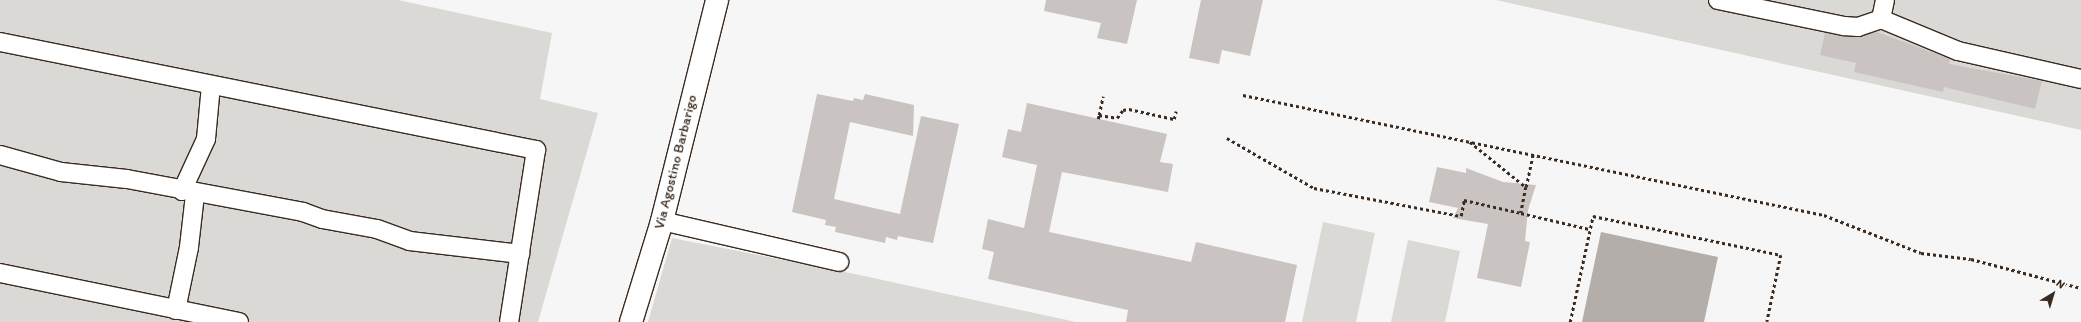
<!DOCTYPE html>
<html>
<head>
<meta charset="utf-8">
<style>
  body { margin:0 }
  #map { position:relative; width:2081px; height:322px; overflow:hidden; background:#f7f6f6; font-family:Itim,sans-serif }
  div>[style] { position:absolute }
  .green>* { inset:0; background:#dbd9d6 }
  .water>* { inset:0; background:#b4aeaa }
  .building>* { inset:0; background:#c9c3c1 }
  .path>* { height:2.5px; margin-top:-1.25px; transform-origin:0; background:repeating-linear-gradient(90deg,#3b2a1e 0 3px,transparent 0 6px) }
  .roads { filter:drop-shadow(1px 0 #3b2a1e) drop-shadow(-1px 0 #3b2a1e) drop-shadow(0 1px #3b2a1e) drop-shadow(0 -1px #3b2a1e) }
  .lane>* { height:18px; margin:-9px; padding:0 9px; transform-origin:9px; border-radius:9px; background:#fff }
  .street>* { height:22px; margin:-11px; padding:0 11px; transform-origin:11px; border-radius:11px; background:#fff }
  span { translate:-50% -50%; white-space:nowrap; text-align:center; line-height:1.15; -webkit-text-stroke:3px #fff; paint-order:stroke }
  .street-label { font-size:14px; color:#3b2a1e }
  .north { position:absolute; left:2033px; top:274px; width:40px; height:40px; -webkit-text-stroke:3px #fff; paint-order:stroke; rotate:38deg; font-size:11px; font-weight:700; line-height:16px; text-align:center; color:#3b2a1e }
  .north::after { content:''; display:block; margin:auto; width:14px; height:18px; background:#3b2a1e; clip-path:polygon(50% 0,100% 100%,50% 72%,0 100%) }
</style>
</head>
<body>
<div id="map">
  <div class="green">
    <i style="clip-path:polygon(0 0,398px 0,552px 33px,540px 99px,598px 113px,538px 322px,0 322px)"></i>
    <i style="clip-path:polygon(1496px 0,2081px 0,2081px 130px)"></i>
    <i style="clip-path:polygon(1323px 222px,1375px 233px,1356px 322px,1302px 322px)"></i>
    <i style="clip-path:polygon(672px 238px,855px 274px,1076px 322px,648px 322px)"></i>
    <i style="clip-path:polygon(1408px 240px,1460px 251px,1445px 322px,1391px 322px)"></i>
  </div>
  <div class="water">
    <i style="clip-path:polygon(1601px 232px,1718px 257px,1704px 322px,1582px 322px)"></i>
  </div>
  <div class="building">
    <i style="clip-path:polygon(1046px 0,1137px 0,1127px 44px,1097px 38px,1101px 23px,1044px 11px)"></i>
    <i style="clip-path:polygon(1201px 0,1263px 0,1250px 56px,1222px 50px,1219px 64px,1189px 58px)"></i>
    <i style="clip-path:polygon(1877px 32px,1950px 59px,1949px 64px,2042px 81px,2035px 109px,1944px 87px,1943px 92px,1854px 72px,1856px 63px,1820px 55px,1825px 33px,1857px 37px)"></i>
    <i style="clip-path:polygon(817px 94px,853px 101px,854px 98px,863px 100px,865px 94px,914px 105px,913px 136px,850px 122px,834px 199px,900px 214px,921px 116px,959px 124px,933px 243px,898px 236px,897px 240px,886px 237px,885px 243px,835px 232px,836px 227px,825px 225px,826px 220px,792px 212px)"></i>
    <i style="clip-path:polygon(1027px 103px,1167px 134px,1160px 162px,1173px 164px,1168px 192px,1062px 172px,1049px 232px,1191px 262px,1196px 242px,1297px 265px,1285px 322px,1126px 322px,1128px 310px,988px 279px,994px 252px,982px 249px,988px 219px,1024px 228px,1037px 165px,1002px 157px,1008px 129px,1021px 132px)"></i>
    <i style="clip-path:polygon(1437px 167px,1466px 173px,1466px 168px,1503px 182px,1536px 185px,1528px 210px,1525px 241px,1530px 242px,1521px 287px,1477px 278px,1488px 224px,1453px 218px,1458px 208px,1429px 202px)"></i>
  </div>
  <div class="path">
    <i style="left:1243px;top:95px;width:593px;rotate:11.67deg"></i>
    <i style="left:1824px;top:215px;width:104px;rotate:21.4deg"></i>
    <i style="left:1921px;top:253px;width:50px;rotate:6.8deg"></i>
    <i style="left:1971px;top:259px;width:114px;rotate:14.8deg"></i>
    <i style="left:1099px;top:115px;width:19px;rotate:-78deg"></i>
    <i style="left:1098px;top:119px;width:4px;rotate:-76deg"></i>
    <i style="left:1099px;top:115px;width:18px;rotate:9deg"></i>
    <i style="left:1117px;top:118px;width:10px;rotate:-53deg"></i>
    <i style="left:1123px;top:110px;width:6px;rotate:-9deg"></i>
    <i style="left:1129px;top:109px;width:46px;rotate:12.5deg"></i>
    <i style="left:1174px;top:119px;width:8px;rotate:-76deg"></i>
    <i style="left:1227px;top:138px;width:100px;rotate:29.9deg"></i>
    <i style="left:1314px;top:188px;width:150px;rotate:10.8deg"></i>
    <i style="left:1461px;top:216px;width:16px;rotate:-79deg"></i>
    <i style="left:1464px;top:200px;width:58px;rotate:12.8deg"></i>
    <i style="left:1470px;top:142px;width:72px;rotate:38.8deg"></i>
    <i style="left:1526px;top:187px;width:26px;rotate:101deg"></i>
    <i style="left:1521px;top:213px;width:70px;rotate:13.2deg"></i>
    <i style="left:1526px;top:187px;width:33px;rotate:-78deg"></i>
    <i style="left:1570px;top:322px;width:108px;rotate:-77.8deg"></i>
    <i style="left:1593px;top:216px;width:192px;rotate:11.7deg"></i>
    <i style="left:1781px;top:255px;width:68px;rotate:101.8deg"></i>
  </div>
  <div class="roads">
    <div class="lane">
      <i style="left:1718px;top:0;width:129px;rotate:11.7deg"></i>
      <i style="left:1844px;top:26px;width:14px;rotate:4deg"></i>
      <i style="left:1858px;top:27px;width:24px;rotate:-19deg"></i>
      <i style="left:1885px;top:0;width:19px;rotate:102deg"></i>
      <i style="left:1881px;top:19px;width:83px;rotate:22.6deg"></i>
      <i style="left:1958px;top:51px;width:126px;rotate:12.8deg"></i>
      <i style="left:0;top:42px;width:547px;rotate:11.39deg"></i>
      <i style="left:536px;top:150px;width:174px;rotate:98.9deg"></i>
      <i style="left:0;top:155px;width:63px;rotate:15.6deg"></i>
      <i style="left:61px;top:172px;width:66px;rotate:6.1deg"></i>
      <i style="left:127px;top:179px;width:179px;rotate:10.6deg"></i>
      <i style="left:303px;top:212px;width:20px;rotate:20deg"></i>
      <i style="left:322px;top:219px;width:56px;rotate:10.3deg"></i>
      <i style="left:377px;top:229px;width:35px;rotate:20deg"></i>
      <i style="left:410px;top:241px;width:111px;rotate:6.7deg"></i>
      <i style="left:182px;top:191px;width:57px;rotate:-65.2deg"></i>
      <i style="left:206px;top:139px;width:54px;rotate:-84.7deg"></i>
      <i style="left:662px;top:221px;width:182px;rotate:13deg"></i>
      <i style="left:0;top:273px;width:244px;rotate:11.6deg"></i>
      <i style="left:176px;top:310px;width:64px;rotate:-78.3deg"></i>
      <i style="left:189px;top:247px;width:53px;rotate:-83.5deg"></i>
    </div>
    <div class="street">
      <i style="left:631px;top:322px;width:106px;rotate:-72.9deg"></i>
      <i style="left:662px;top:221px;width:228px;rotate:-76deg"></i>
    </div>
  </div>
  <div class="street-label">
    <span style="left:676px;top:162px;rotate:-76deg">Via Agostino Barbarigo</span>
  </div>
  <div class="north">N</div>
</div>
</body>
</html>
